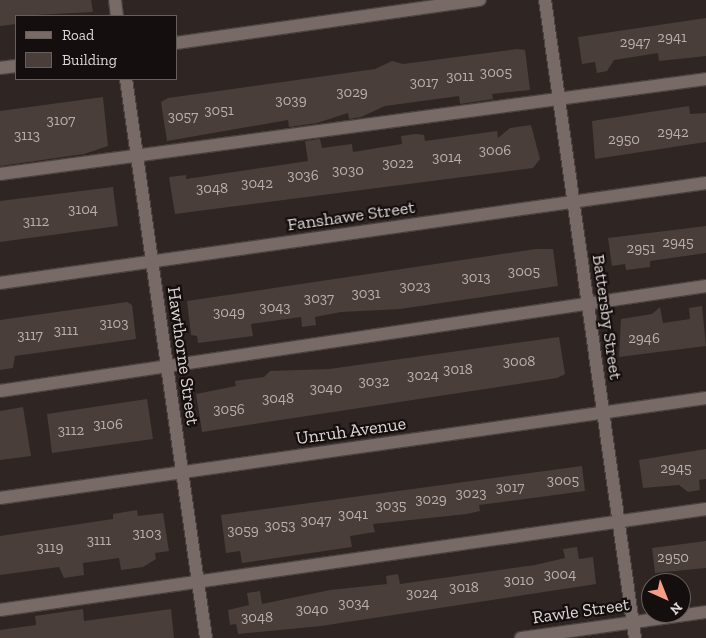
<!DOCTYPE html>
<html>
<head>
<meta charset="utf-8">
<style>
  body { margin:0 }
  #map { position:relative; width:706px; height:638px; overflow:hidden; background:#2f2522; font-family:"Zilla Slab",serif }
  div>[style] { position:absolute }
  .building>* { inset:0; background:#4a3e3b }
  .roads { filter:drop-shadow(1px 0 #4b423f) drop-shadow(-1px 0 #4b423f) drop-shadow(0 1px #4b423f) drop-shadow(0 -1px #4b423f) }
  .minor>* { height:12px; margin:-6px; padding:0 6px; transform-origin:6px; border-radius:6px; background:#776a67 }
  span { translate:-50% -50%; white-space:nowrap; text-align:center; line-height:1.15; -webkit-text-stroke:4.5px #140f0e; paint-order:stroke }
  .number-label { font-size:15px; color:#b9b0ae }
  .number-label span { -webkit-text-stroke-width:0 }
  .street-label { font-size:18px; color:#ded6d4 }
  .legend { position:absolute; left:15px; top:15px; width:162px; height:65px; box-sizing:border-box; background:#140f0e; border:1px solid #655f5d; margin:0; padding:6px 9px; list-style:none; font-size:15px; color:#ded6d4 }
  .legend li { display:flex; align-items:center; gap:10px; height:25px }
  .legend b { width:25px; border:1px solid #655f5d }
  .north { position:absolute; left:641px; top:573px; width:50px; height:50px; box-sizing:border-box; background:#140f0e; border:1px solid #655f5d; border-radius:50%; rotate:136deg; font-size:14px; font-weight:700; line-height:20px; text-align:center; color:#ded6d4 }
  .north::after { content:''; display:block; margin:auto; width:18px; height:22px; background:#f49e86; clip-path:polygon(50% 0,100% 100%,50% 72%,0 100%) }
</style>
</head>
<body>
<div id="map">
  <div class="building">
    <i style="clip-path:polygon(0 0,91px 0,93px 12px,16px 16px,16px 24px,0 26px)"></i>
    <i style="clip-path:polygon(706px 18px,706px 56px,659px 61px,658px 53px,614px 60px,607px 71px,597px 73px,595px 62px,582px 64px,578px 37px)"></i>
    <i style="clip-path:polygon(517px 49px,525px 50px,530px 90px,492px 94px,493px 99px,460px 104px,459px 96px,385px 106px,361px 117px,349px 119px,348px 113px,317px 123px,289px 127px,288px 120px,167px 141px,161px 102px,168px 98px,375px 69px,392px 61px,403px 64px)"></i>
    <i style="clip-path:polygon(103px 97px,108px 146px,84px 154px,0 166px,0 111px)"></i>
    <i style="clip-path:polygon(689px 106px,690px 114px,706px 113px,706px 142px,595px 159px,592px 121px)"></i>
    <i style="clip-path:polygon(531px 125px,540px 159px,533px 168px,175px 214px,169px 177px,186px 175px,186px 179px,308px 161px,305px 141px,320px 139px,322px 148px,352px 144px,353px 152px,402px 144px,401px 136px,416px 134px,424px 135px,425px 141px,497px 131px,498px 138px,510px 128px)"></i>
    <i style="clip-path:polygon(113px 187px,118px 226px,0 242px,0 201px)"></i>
    <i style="clip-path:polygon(706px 226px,706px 253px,650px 261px,650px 267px,626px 270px,625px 264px,612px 266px,608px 238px)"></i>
    <i style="clip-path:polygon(536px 249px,553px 249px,558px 286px,400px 309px,341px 312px,315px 317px,316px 325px,302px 327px,301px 317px,251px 324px,253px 336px,198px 343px,197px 336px,191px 335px,187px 301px)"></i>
    <i style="clip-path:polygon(127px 302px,132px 305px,136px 339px,15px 356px,13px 368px,0 370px,0 320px)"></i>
    <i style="clip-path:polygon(702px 306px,706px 346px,619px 357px,621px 319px,652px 314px,660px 307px,663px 323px,690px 319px,689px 308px)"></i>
    <i style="clip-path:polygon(559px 337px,565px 374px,557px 378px,202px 432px,196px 394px,236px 386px,235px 381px,264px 377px,270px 371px,329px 369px)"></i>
    <i style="clip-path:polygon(147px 399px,153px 439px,52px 453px,47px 414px)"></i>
    <i style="clip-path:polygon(23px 407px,31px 456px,0 460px,0 411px)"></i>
    <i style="clip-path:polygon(706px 449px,706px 479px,699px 480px,700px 490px,688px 492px,679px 485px,643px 488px,639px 460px)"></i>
    <i style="clip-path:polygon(582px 466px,585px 491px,479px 505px,480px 511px,467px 514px,373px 524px,375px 532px,350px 536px,352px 547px,242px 563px,240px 551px,226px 553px,221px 515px)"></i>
    <i style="clip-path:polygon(137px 510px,138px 516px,163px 513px,169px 551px,155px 553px,156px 559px,143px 567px,121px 570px,119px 558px,83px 563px,84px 575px,64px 578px,59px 567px,0 575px,0 536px,113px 519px,113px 514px)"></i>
    <i style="clip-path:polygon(706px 541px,706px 568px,655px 573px,652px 548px)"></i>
    <i style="clip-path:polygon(577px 547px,579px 559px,593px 557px,596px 584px,321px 626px,238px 634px,236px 624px,230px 625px,228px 610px,249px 605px,247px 593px,260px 591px,262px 604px,330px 590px,387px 584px,386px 576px,398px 574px,400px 584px,535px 565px,565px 558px,563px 549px)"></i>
    <i style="clip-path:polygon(83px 609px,84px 621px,171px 609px,174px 638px,0 638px,0 630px,36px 625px,35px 616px)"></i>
  </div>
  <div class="roads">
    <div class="minor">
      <i style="left:115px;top:0;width:16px;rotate:83deg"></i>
      <i style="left:545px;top:0;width:644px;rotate:81.97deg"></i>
      <i style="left:176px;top:43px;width:307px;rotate:-8.1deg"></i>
      <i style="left:0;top:68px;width:16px;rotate:-7deg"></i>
      <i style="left:126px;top:79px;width:565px;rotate:81.86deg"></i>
      <i style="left:0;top:174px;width:712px;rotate:-7.66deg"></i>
      <i style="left:0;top:283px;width:713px;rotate:-8.06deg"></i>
      <i style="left:0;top:391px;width:714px;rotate:-8.46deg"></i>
      <i style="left:0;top:498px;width:713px;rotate:-8.06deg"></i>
      <i style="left:0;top:610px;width:713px;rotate:-8.14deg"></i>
      <i style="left:521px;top:638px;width:187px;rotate:-8deg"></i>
    </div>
  </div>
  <div class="number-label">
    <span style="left:672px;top:38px">2941</span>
    <span style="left:635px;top:43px">2947</span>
    <span style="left:496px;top:73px">3005</span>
    <span style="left:460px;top:77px">3011</span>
    <span style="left:424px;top:83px">3017</span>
    <span style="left:352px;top:93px">3029</span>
    <span style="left:291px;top:101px">3039</span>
    <span style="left:219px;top:111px">3051</span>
    <span style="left:183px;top:117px">3057</span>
    <span style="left:61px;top:121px">3107</span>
    <span style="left:673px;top:133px">2942</span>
    <span style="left:27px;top:136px">3113</span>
    <span style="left:624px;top:140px">2950</span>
    <span style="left:495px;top:151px">3006</span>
    <span style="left:447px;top:158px">3014</span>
    <span style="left:398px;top:164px">3022</span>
    <span style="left:348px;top:171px">3030</span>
    <span style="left:303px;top:176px">3036</span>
    <span style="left:257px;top:184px">3042</span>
    <span style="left:212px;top:189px">3048</span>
    <span style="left:83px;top:210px">3104</span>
    <span style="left:36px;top:222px">3112</span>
    <span style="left:678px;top:243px">2945</span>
    <span style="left:641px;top:249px">2951</span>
    <span style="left:524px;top:272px">3005</span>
    <span style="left:476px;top:278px">3013</span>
    <span style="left:415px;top:287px">3023</span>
    <span style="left:366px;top:294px">3031</span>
    <span style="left:319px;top:299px">3037</span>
    <span style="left:275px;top:308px">3043</span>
    <span style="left:229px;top:313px">3049</span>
    <span style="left:114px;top:324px">3103</span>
    <span style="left:66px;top:331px">3111</span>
    <span style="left:30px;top:336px">3117</span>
    <span style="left:644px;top:339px">2946</span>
    <span style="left:519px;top:362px">3008</span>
    <span style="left:458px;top:370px">3018</span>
    <span style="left:423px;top:376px">3024</span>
    <span style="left:374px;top:382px">3032</span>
    <span style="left:326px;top:389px">3040</span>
    <span style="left:278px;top:399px">3048</span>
    <span style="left:229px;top:410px">3056</span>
    <span style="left:108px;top:425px">3106</span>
    <span style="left:71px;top:431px">3112</span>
    <span style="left:676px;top:469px">2945</span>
    <span style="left:563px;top:481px">3005</span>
    <span style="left:510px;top:488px">3017</span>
    <span style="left:471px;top:494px">3023</span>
    <span style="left:431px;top:500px">3029</span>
    <span style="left:391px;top:506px">3035</span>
    <span style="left:353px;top:515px">3041</span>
    <span style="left:316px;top:521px">3047</span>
    <span style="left:280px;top:526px">3053</span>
    <span style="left:243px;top:531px">3059</span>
    <span style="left:147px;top:534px">3103</span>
    <span style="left:99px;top:541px">3111</span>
    <span style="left:50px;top:548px">3119</span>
    <span style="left:673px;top:558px">2950</span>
    <span style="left:560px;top:575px">3004</span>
    <span style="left:519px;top:581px">3010</span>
    <span style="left:464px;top:588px">3018</span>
    <span style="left:422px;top:594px">3024</span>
    <span style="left:354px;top:604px">3034</span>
    <span style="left:312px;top:610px">3040</span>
    <span style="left:257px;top:618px">3048</span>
  </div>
  <div class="street-label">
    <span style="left:351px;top:216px;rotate:-8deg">Fanshawe Street</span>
    <span style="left:607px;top:317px;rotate:82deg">Battersby Street</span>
    <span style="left:183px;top:356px;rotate:82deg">Hawthorne Street</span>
    <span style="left:351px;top:431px;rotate:-8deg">Unruh Avenue</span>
    <span style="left:581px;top:611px;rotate:-8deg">Rawle Street</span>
  </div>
  <ul class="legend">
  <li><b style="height:6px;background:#776a67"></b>Road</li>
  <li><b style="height:14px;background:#4a3e3b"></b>Building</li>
  </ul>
  <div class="north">N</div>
</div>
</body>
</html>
